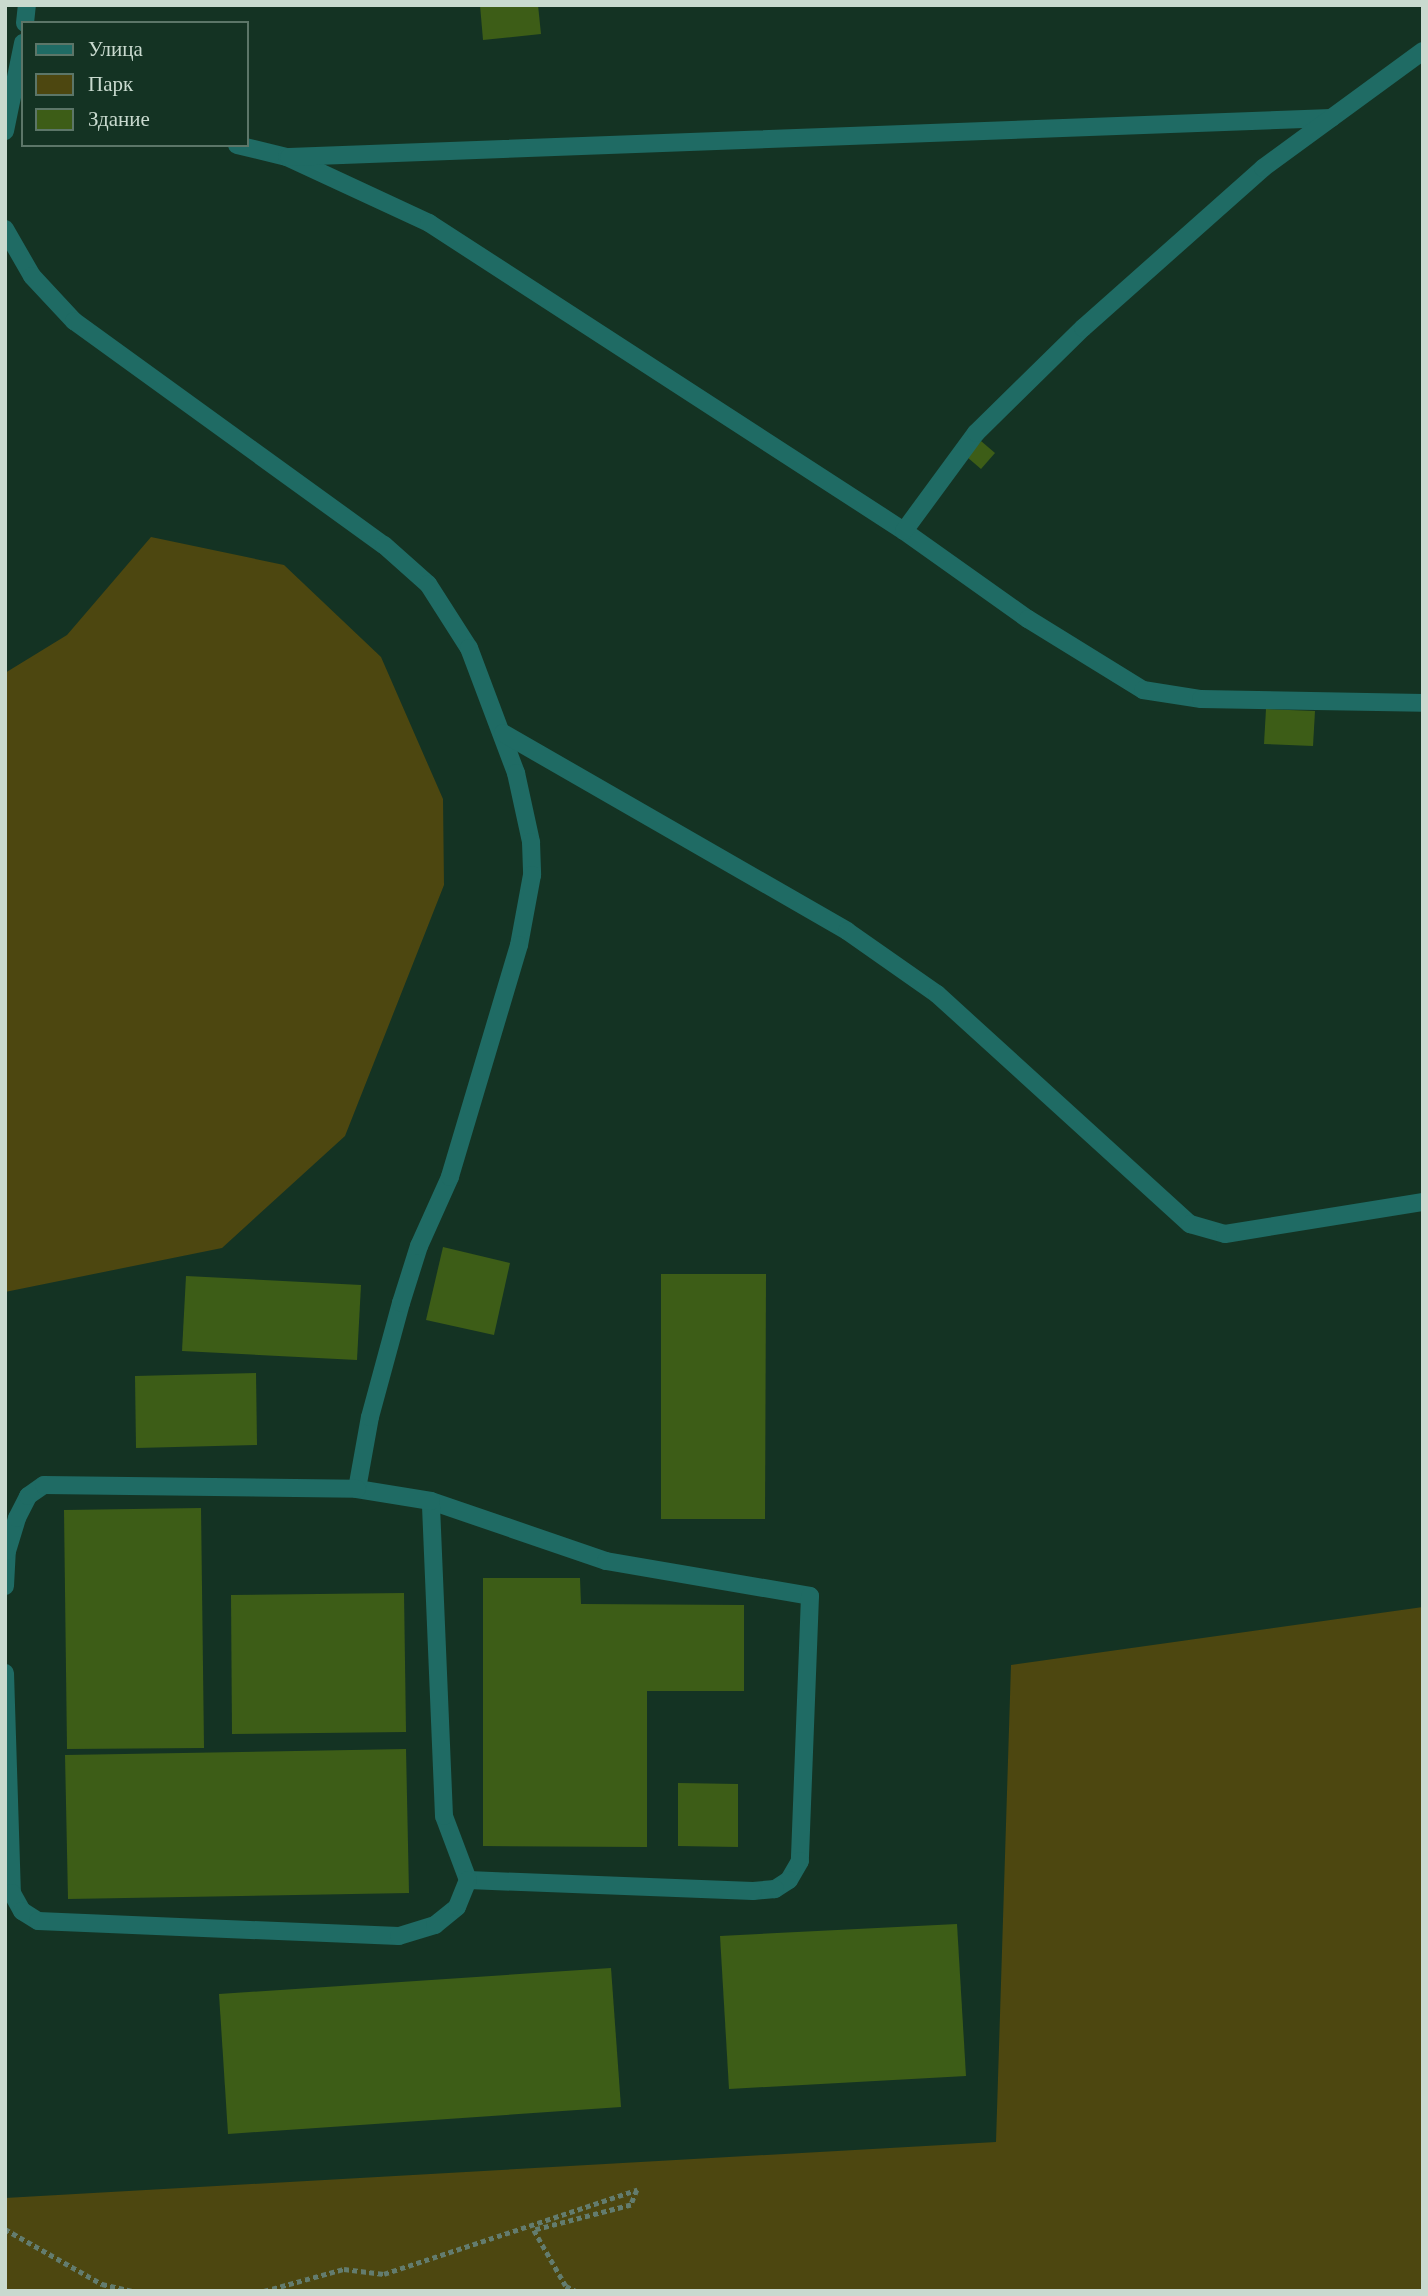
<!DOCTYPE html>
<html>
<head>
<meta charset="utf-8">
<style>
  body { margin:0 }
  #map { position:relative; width:1428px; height:2296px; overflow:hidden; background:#143323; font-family:"Times New Roman",serif }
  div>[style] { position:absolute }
  .green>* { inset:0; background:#4d4710 }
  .building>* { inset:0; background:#3d5d17 }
  .path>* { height:4.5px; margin-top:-2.25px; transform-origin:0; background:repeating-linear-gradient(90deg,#637c6e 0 5px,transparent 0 8.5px) }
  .lane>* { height:18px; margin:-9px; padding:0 9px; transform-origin:9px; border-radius:9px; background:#1f6b64 }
  .street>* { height:18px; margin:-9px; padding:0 9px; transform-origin:9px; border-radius:9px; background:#1f6b64 }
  span { translate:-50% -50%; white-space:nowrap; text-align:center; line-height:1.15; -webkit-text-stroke:6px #143323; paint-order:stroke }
  .frame { position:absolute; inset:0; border:7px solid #c9dacf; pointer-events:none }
  .legend { position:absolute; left:21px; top:21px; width:228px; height:126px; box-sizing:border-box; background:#143323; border:2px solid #5c7668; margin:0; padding:9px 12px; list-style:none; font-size:21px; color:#c9dacf }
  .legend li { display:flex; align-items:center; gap:14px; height:35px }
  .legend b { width:35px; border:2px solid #5c7668 }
</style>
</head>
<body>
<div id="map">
  <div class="green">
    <i style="clip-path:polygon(151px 537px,284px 565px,381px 657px,443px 799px,444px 885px,345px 1136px,222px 1248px,5px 1292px,5px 673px,67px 635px)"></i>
    <i style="clip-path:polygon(1423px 1607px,1423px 2291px,5px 2291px,5px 2198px,996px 2142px,1011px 1665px)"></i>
  </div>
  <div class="building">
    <i style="clip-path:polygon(480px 5px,538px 5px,541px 34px,483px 40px)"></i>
    <i style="clip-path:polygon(981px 441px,995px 453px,981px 469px,967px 457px)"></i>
    <i style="clip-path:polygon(1266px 709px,1315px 711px,1313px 746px,1264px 744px)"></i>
    <i style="clip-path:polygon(443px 1247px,510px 1263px,494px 1335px,426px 1320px)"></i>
    <i style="clip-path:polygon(661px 1274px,766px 1274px,765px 1519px,661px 1519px)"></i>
    <i style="clip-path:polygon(186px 1276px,361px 1285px,357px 1360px,182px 1351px)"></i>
    <i style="clip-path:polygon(256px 1373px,257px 1445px,136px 1448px,135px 1376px)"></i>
    <i style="clip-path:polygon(201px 1508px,204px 1748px,67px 1749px,64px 1510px)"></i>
    <i style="clip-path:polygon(483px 1578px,580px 1578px,581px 1604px,744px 1605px,744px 1691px,647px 1691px,647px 1847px,483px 1846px)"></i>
    <i style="clip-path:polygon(404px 1593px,406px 1732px,232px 1734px,231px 1595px)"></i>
    <i style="clip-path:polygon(406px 1749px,409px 1893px,68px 1899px,65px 1755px)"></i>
    <i style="clip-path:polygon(678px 1783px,738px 1784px,738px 1847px,678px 1846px)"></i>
    <i style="clip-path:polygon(957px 1924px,966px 2076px,729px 2089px,720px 1936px)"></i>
    <i style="clip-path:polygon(611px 1968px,621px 2107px,228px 2134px,219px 1994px)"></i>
  </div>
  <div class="path">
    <i style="left:5px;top:2229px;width:112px;rotate:29.6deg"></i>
    <i style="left:102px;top:2284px;width:31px;rotate:13deg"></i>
    <i style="left:264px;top:2291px;width:83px;rotate:-15.4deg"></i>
    <i style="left:344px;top:2269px;width:40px;rotate:7.1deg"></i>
    <i style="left:384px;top:2274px;width:267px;rotate:-18.4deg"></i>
    <i style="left:637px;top:2190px;width:16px;rotate:112deg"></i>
    <i style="left:631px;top:2205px;width:100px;rotate:165.5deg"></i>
    <i style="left:534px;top:2230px;width:64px;rotate:60.3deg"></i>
    <i style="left:566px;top:2286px;width:11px;rotate:27deg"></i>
  </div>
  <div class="lane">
    <i style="left:431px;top:1501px;width:185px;rotate:18.9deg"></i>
    <i style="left:606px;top:1561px;width:207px;rotate:9.7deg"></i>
    <i style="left:810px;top:1596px;width:265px;rotate:92.2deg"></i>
    <i style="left:800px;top:1861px;width:22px;rotate:120deg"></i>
    <i style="left:789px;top:1880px;width:17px;rotate:147deg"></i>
    <i style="left:775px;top:1889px;width:22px;rotate:175deg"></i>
    <i style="left:753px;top:1891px;width:285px;rotate:-177.8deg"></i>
    <i style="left:468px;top:1880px;width:68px;rotate:-110.6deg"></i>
    <i style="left:444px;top:1816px;width:315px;rotate:-92.4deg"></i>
    <i style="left:431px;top:1501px;width:75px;rotate:-170.8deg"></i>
    <i style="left:357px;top:1489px;width:73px;rotate:-79.8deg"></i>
    <i style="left:370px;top:1417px;width:118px;rotate:-74.8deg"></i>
    <i style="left:401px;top:1303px;width:60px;rotate:-72.5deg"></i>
    <i style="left:419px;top:1246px;width:76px;rotate:-65.8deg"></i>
    <i style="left:5px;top:1586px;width:35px;rotate:-87deg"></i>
    <i style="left:7px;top:1551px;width:34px;rotate:-73deg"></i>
    <i style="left:17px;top:1518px;width:25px;rotate:-63deg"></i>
    <i style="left:28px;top:1496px;width:19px;rotate:-35deg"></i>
    <i style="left:44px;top:1485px;width:313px;rotate:0.7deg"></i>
    <i style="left:5px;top:1673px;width:220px;rotate:88.2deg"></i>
    <i style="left:12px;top:1893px;width:21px;rotate:61deg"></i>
    <i style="left:22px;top:1911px;width:19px;rotate:32deg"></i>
    <i style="left:38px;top:1921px;width:361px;rotate:2.4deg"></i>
    <i style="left:399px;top:1936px;width:38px;rotate:-17deg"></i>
    <i style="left:435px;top:1925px;width:28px;rotate:-39deg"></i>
    <i style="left:457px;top:1907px;width:29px;rotate:-68deg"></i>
  </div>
  <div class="street">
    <i style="left:25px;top:23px;width:18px;rotate:-84deg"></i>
    <i style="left:5px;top:131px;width:90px;rotate:-78.4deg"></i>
    <i style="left:237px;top:145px;width:51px;rotate:13.5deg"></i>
    <i style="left:287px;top:157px;width:157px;rotate:24.9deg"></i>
    <i style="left:429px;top:223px;width:566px;rotate:32.96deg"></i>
    <i style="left:904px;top:531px;width:152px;rotate:35.4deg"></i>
    <i style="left:1028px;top:619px;width:135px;rotate:31.7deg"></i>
    <i style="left:1143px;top:690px;width:59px;rotate:8.8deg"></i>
    <i style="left:1201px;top:699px;width:222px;rotate:1deg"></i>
    <i style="left:289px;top:157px;width:1043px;rotate:-2.14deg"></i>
    <i style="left:5px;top:229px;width:54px;rotate:60.1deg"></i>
    <i style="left:32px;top:276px;width:62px;rotate:47deg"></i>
    <i style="left:74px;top:321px;width:382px;rotate:35.9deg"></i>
    <i style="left:384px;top:545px;width:59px;rotate:41.6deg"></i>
    <i style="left:428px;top:584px;width:76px;rotate:57.4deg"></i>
    <i style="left:469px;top:648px;width:134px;rotate:69.4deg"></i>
    <i style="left:516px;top:773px;width:71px;rotate:77.7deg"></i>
    <i style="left:531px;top:842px;width:33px;rotate:88deg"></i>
    <i style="left:532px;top:875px;width:71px;rotate:100.5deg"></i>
    <i style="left:519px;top:945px;width:242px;rotate:106.6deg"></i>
    <i style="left:904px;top:531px;width:122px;rotate:-53.7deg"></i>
    <i style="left:976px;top:433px;width:150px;rotate:-44.5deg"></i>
    <i style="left:1083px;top:328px;width:241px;rotate:-41.6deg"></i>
    <i style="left:1263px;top:168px;width:198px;rotate:-36.2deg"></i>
    <i style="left:503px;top:733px;width:397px;rotate:29.9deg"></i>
    <i style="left:847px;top:931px;width:110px;rotate:35deg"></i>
    <i style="left:937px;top:994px;width:342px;rotate:42.3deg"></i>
    <i style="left:1190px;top:1224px;width:36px;rotate:16deg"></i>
    <i style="left:1225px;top:1234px;width:201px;rotate:-9.2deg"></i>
  </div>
  <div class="frame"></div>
  <ul class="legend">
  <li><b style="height:9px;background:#1f6b64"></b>Улица</li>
  <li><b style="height:19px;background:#4d4710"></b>Парк</li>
  <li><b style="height:19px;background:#3d5d17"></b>Здание</li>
  </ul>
</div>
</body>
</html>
